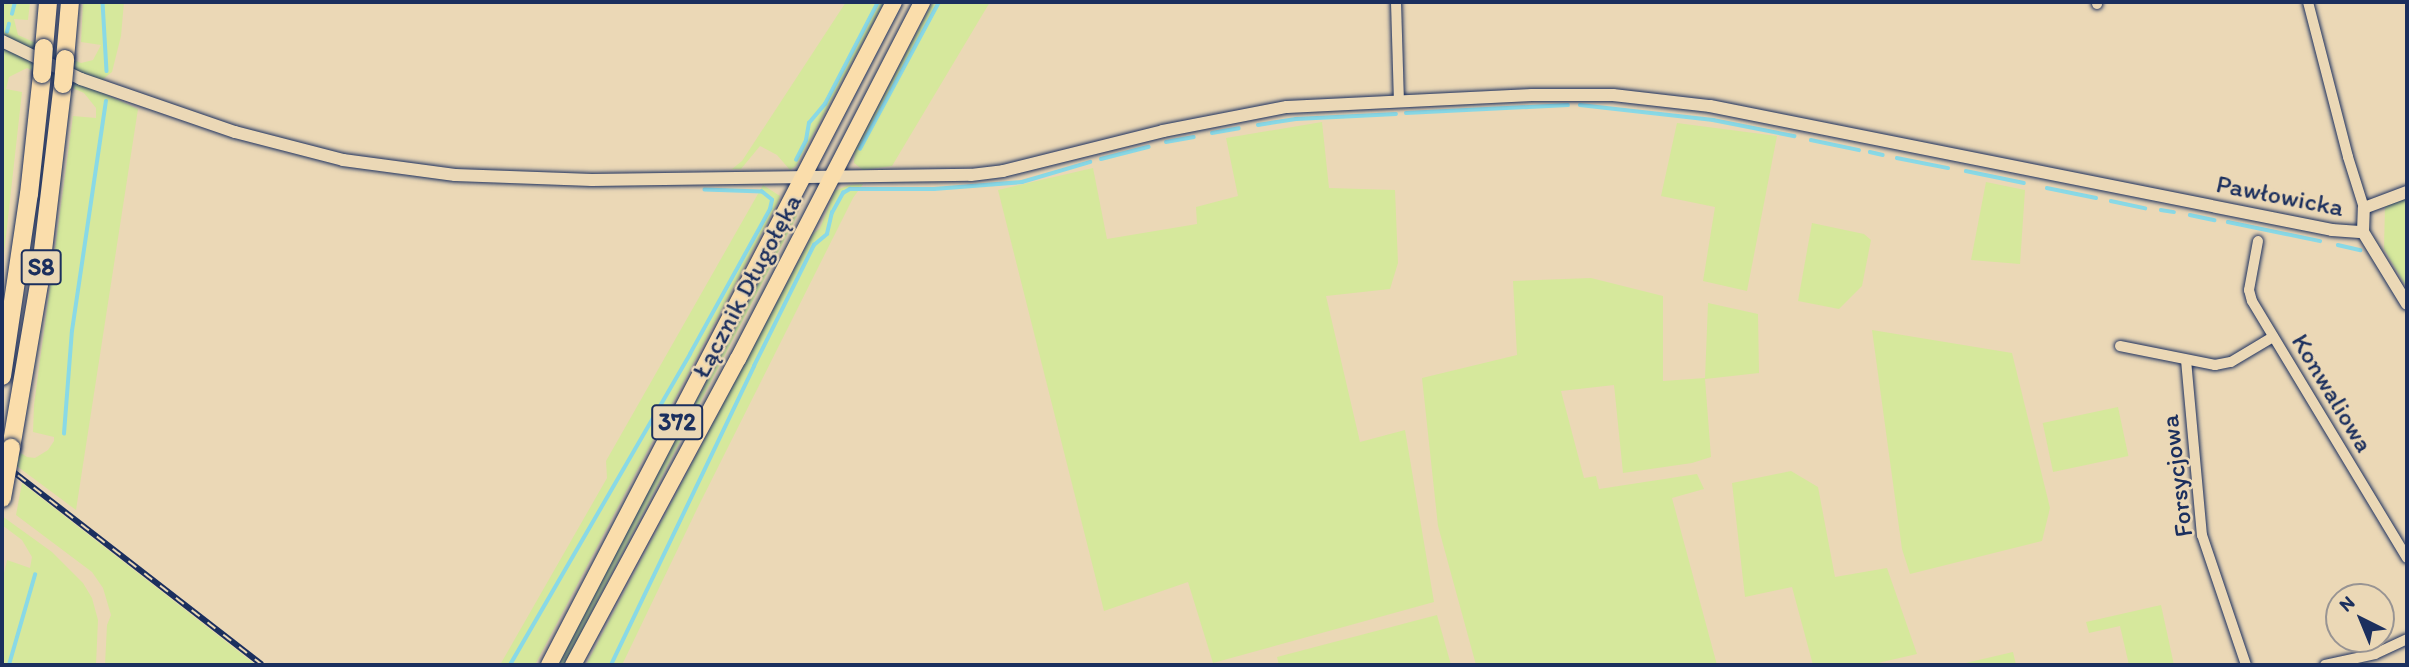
<!DOCTYPE html>
<meta charset="utf-8">
<style>
body{margin:0}
#map{position:relative;width:2409px;height:667px;overflow:hidden;background:#ebd8b6;font-family:Itim,sans-serif}
div>[style]{position:absolute}
[style*='--x']{left:calc(var(--x)*1px);top:calc(var(--y)*1px);width:calc(var(--w)*1px);rotate:calc(var(--a)*1deg)}
.green>*{inset:0;background:#d6e89c;transform-origin:0 0}
.stream>*{height:3.5px;margin:-1.75px;padding:0 1.75px;transform-origin:1.75px;border-radius:1.75px;background:#89d9e6}
.roads{filter:drop-shadow(0 0 2px #1b2f5e) drop-shadow(0 0 2px #1b2f5e)}
.minor>*{height:10px;margin:-5px;padding:0 5px;transform-origin:5px;border-radius:5px;background:#ebd8b6}
.tertiary>*{height:12px;margin:-6px;padding:0 6px;transform-origin:6px;border-radius:6px;background:#ebd8b6}
.primary>*{height:16px;margin:-8px;padding:0 8px;transform-origin:8px;border-radius:8px;background:#faddab}
.motorway>*{height:18px;margin:-9px;padding:0 9px;transform-origin:9px;border-radius:9px;background:#faddab}
.rail>*{height:6px;margin-top:-3px;transform-origin:0;background:repeating-linear-gradient(90deg,#ebd8b6 0 10px,#1b2f5e 0 20px);box-sizing:border-box;border-block:2px solid #1b2f5e}
.bridges{filter:drop-shadow(0 0 2px #1b2f5e) drop-shadow(0 0 2px #1b2f5e)}
.motorway-bridge>*{height:18px;margin:-9px;padding:0 9px;transform-origin:9px;border-radius:9px;background:#faddab}
span{translate:-50% -50%;white-space:nowrap;text-align:center;line-height:1.15;-webkit-text-stroke:5px #ebd8b6;paint-order:stroke}
.shield-label span{padding:2px 5px;background:#ebd8b6;border:2px solid;border-radius:5px;-webkit-text-stroke-width:0}
.shield-label{font-size:24px;color:#1b2f5e;font-weight:700}
.street-label{font-size:26px;color:#1b2f5e}
.frame{position:absolute;inset:0;border:4px solid #1b2f5e;pointer-events:none}
.north{position:absolute;left:2325px;top:583px;width:70px;height:70px;box-sizing:border-box;background:#ebd8b6;border:2px solid #989493;border-radius:50%;rotate:317deg;font-size:19px;font-weight:700;line-height:28px;text-align:center;color:#1b2f5e}
.north::after{content:'';display:block;margin:auto;width:24px;height:32px;background:#1b2f5e;clip-path:polygon(50% 0,100% 100%,50% 72%,0 100%)}
</style>
<div id="map">
<div class="green">
<div style="clip-path:polygon(2px 2px,30px 2px,28px 20px,14px 19px,18px 35px,81px 63px,93px 60px,101px 45px,81px 42px,83px 2px,124px 2px,121px 36px,112px 72px,102px 80px,80px 73px,2px 36px)"></div>
<div style="clip-path:polygon(846px 2px,884px 2px,796px 166px,790px 170px,777px 155px,760px 146px,741px 169px,732px 169px,742px 161px)"></div>
<div style="clip-path:polygon(933px 2px,990px 2px,892px 166px,863px 170px,854px 163px,855px 150px)"></div>
<div style="clip-path:polygon(2px 47px,138px 109px,76px 510px,2px 455px,2px 441px,27px 457px,35px 458px,48px 450px,54px 441px,54px 437px,33px 432px,34px 405px,73px 116px,96px 118px,96px 108px,84px 93px,27px 68px,9px 77px,6px 89px,22px 92px,2px 272px)"></div>
<div style="clip-path:polygon(1322px 122px,1329px 188px,1395px 190px,1398px 263px,1390px 289px,1326px 296px,1360px 442px,1405px 430px,1434px 602px,1213px 663px,1188px 582px,1104px 611px,998px 190px,1093px 168px,1107px 239px,1197px 224px,1196px 207px,1238px 196px,1226px 138px)"></div>
<div style="clip-path:polygon(1677px 123px,1777px 136px,1747px 291px,1703px 281px,1715px 207px,1661px 196px)"></div>
<div style="clip-path:polygon(1986px 182px,2025px 190px,2020px 264px,1971px 260px)"></div>
<div style="clip-path:polygon(863px 184px,853px 198px,697px 509px,622px 665px,586px 665px,813px 234px,820px 228px,835px 191px,849px 185px)"></div>
<div style="clip-path:polygon(763px 185px,780px 196px,777px 204px,535px 665px,500px 665px,607px 478px,606px 461px)"></div>
<div style="clip-path:polygon(2407px 197px,2407px 288px,2384px 249px,2385px 205px)"></div>
<div style="clip-path:polygon(797px 210px,797px 216px,564px 665px,557px 665px)"></div>
<div style="clip-path:polygon(1812px 223px,1864px 234px,1871px 240px,1862px 286px,1839px 309px,1798px 301px)"></div>
<div style="clip-path:polygon(1591px 278px,1663px 296px,1663px 381px,1705px 378px,1708px 303px,1758px 314px,1759px 373px,1705px 379px,1711px 457px,1692px 463px,1623px 473px,1614px 385px,1561px 391px,1584px 478px,1596px 476px,1599px 489px,1697px 474px,1704px 489px,1672px 498px,1717px 665px,1476px 665px,1438px 526px,1422px 378px,1517px 355px,1513px 281px)"></div>
<div style="clip-path:polygon(1872px 330px,2012px 353px,2050px 508px,2042px 541px,1910px 574px,1902px 549px)"></div>
<div style="left:2118px;top:407px;width:50px;height:77px;rotate:78deg"></div>
<div style="clip-path:polygon(1791px 471px,1818px 487px,1835px 577px,1887px 568px,1917px 654px,1869px 665px,1813px 665px,1792px 587px,1745px 597px,1732px 483px)"></div>
<div style="clip-path:polygon(22px 483px,143px 577px,256px 665px,105px 665px,107px 625px,111px 615px,103px 588px,92px 572px,16px 515px)"></div>
<div style="clip-path:polygon(2px 516px,52px 552px,83px 583px,92px 598px,98px 620px,96px 665px,2px 665px,2px 582px,7px 560px,30px 568px,32px 557px,22px 540px,2px 525px)"></div>
<div style="clip-path:polygon(2161px 605px,2174px 665px,2129px 665px,2120px 626px,2089px 633px,2086px 622px)"></div>
<div style="clip-path:polygon(1437px 615px,1451px 665px,1279px 665px,1277px 657px)"></div>
<div style="clip-path:polygon(2013px 652px,2016px 665px,1957px 665px)"></div>
</div>
<div class="stream">
<div style="--x:103;--y:2;--w:69;--a:86.7"></div>
<div style="--x:12;--y:14;--w:12;--a:-76"></div>
<div style="--x:7;--y:32;--w:8;--a:-76"></div>
<div style="--x:1580;--y:105;--w:134;--a:6.4"></div>
<div style="--x:1713;--y:120;--w:83;--a:11.2"></div>
<div style="--x:1406;--y:113;--w:162;--a:-2.8"></div>
<div style="--x:1258;--y:125;--w:38;--a:-9"></div>
<div style="--x:1296;--y:119;--w:100;--a:-2.9"></div>
<div style="--x:1212;--y:133;--w:27;--a:-10"></div>
<div style="--x:1811;--y:140;--w:49;--a:11.8"></div>
<div style="--x:1166;--y:142;--w:28;--a:-10"></div>
<div style="--x:860;--y:149;--w:167;--a:-61.7"></div>
<div style="--x:1870;--y:152;--w:13;--a:13"></div>
<div style="--x:1897;--y:158;--w:52;--a:11.1"></div>
<div style="--x:1101;--y:159;--w:49;--a:-14.3"></div>
<div style="--x:796;--y:160;--w:22;--a:-63"></div>
<div style="--x:806;--y:140;--w:17;--a:-80"></div>
<div style="--x:809;--y:123;--w:25;--a:-50"></div>
<div style="--x:825;--y:104;--w:115;--a:-62.5"></div>
<div style="--x:1966;--y:171;--w:59;--a:11.7"></div>
<div style="--x:2047;--y:188;--w:50;--a:11.5"></div>
<div style="--x:2111;--y:201;--w:35;--a:12"></div>
<div style="--x:2161;--y:210;--w:13;--a:9"></div>
<div style="--x:2190;--y:215;--w:25;--a:12"></div>
<div style="--x:2228;--y:222;--w:94;--a:11.7"></div>
<div style="--x:2338;--y:245;--w:23;--a:13"></div>
<div style="--x:64;--y:434;--w:103;--a:-85.6"></div>
<div style="--x:72;--y:331;--w:232;--a:-81.6"></div>
<div style="--x:9;--y:665;--w:94;--a:-73.9"></div>
<div style="--x:510;--y:665;--w:359;--a:-59.9"></div>
<div style="--x:690;--y:354;--w:166;--a:-61.1"></div>
<div style="--x:770;--y:209;--w:9;--a:-77"></div>
<div style="--x:772;--y:200;--w:13;--a:-141"></div>
<div style="--x:762;--y:192;--w:57;--a:-178"></div>
<div style="--x:611;--y:665;--w:331;--a:-64.4"></div>
<div style="--x:754;--y:366;--w:135;--a:-63.6"></div>
<div style="--x:814;--y:245;--w:17;--a:-40"></div>
<div style="--x:827;--y:234;--w:22;--a:-77"></div>
<div style="--x:832;--y:213;--w:23;--a:-61"></div>
<div style="--x:843;--y:193;--w:8;--a:-30"></div>
<div style="--x:850;--y:189;--w:84;--a:0"></div>
<div style="--x:934;--y:189;--w:88;--a:-4.5"></div>
<div style="--x:1022;--y:182;--w:71;--a:-16.4"></div>
</div>
<div class="roads">
<div class="minor">
<div style="--x:1396;--y:2;--w:100;--a:88.3"></div>
<div style="--x:2097;--y:2;--w:2;--a:90"></div>
<div style="--x:2308;--y:2;--w:160;--a:75.5"></div>
<div style="--x:2348;--y:157;--w:53;--a:72.6"></div>
<div style="--x:2258;--y:241;--w:50;--a:100.4"></div>
<div style="--x:2249;--y:290;--w:11;--a:75"></div>
<div style="--x:2252;--y:301;--w:300;--a:58.9"></div>
<div style="--x:2120;--y:346;--w:97;--a:11.3"></div>
<div style="--x:2215;--y:365;--w:16;--a:-11"></div>
<div style="--x:2231;--y:362;--w:49;--a:-30.8"></div>
<div style="--x:2186;--y:360;--w:176;--a:84.8"></div>
<div style="--x:2202;--y:535;--w:137;--a:71.3"></div>
<div style="--x:2325;--y:665;--w:51;--a:-12.4"></div>
<div style="--x:2375;--y:654;--w:35;--a:-25"></div>
</div>
<div class="tertiary">
<div style="--x:2;--y:41;--w:88;--a:25.7"></div>
<div style="--x:81;--y:79;--w:163;--a:19"></div>
<div style="--x:235;--y:132;--w:112;--a:14.5"></div>
<div style="--x:343;--y:160;--w:113;--a:7.6"></div>
<div style="--x:455;--y:175;--w:137;--a:2.1"></div>
<div style="--x:592;--y:180;--w:379;--a:-0.8"></div>
<div style="--x:971;--y:175;--w:32;--a:-7"></div>
<div style="--x:1003;--y:171;--w:165;--a:-14"></div>
<div style="--x:1163;--y:131;--w:126;--a:-11"></div>
<div style="--x:1287;--y:107;--w:245;--a:-2.8"></div>
<div style="--x:1532;--y:95;--w:81;--a:0"></div>
<div style="--x:1613;--y:95;--w:98;--a:6.5"></div>
<div style="--x:1710;--y:106;--w:634;--a:11.27"></div>
<div style="--x:2332;--y:230;--w:31;--a:4"></div>
<div style="--x:2363;--y:232;--w:84;--a:58.6"></div>
<div style="--x:2363;--y:232;--w:24;--a:-88"></div>
<div style="--x:2364;--y:208;--w:46;--a:-20.4"></div>
</div>
<div class="primary">
<div style="--x:549;--y:665;--w:747;--a:-62.51"></div>
<div style="--x:573;--y:665;--w:348;--a:-61.7"></div>
<div style="--x:738;--y:359;--w:402;--a:-62.7"></div>
</div>
<div class="motorway">
<div style="--x:44;--y:48;--w:46;--a:-85"></div>
<div style="--x:65;--y:59;--w:57;--a:-85"></div>
<div style="--x:2;--y:376;--w:184;--a:-81.6"></div>
<div style="--x:29;--y:194;--w:121;--a:-83.8"></div>
<div style="--x:11;--y:448;--w:166;--a:-80.3"></div>
<div style="--x:39;--y:284;--w:201;--a:-83.2"></div>
</div>
</div>
<div class="rail">
<div style="--x:2;--y:463;--w:329;--a:37.8"></div>
</div>
<div class="bridges">
<div class="motorway-bridge">
<div style="--x:42;--y:74;--w:26;--a:-86"></div>
<div style="--x:63;--y:84;--w:25;--a:-85"></div>
<div style="--x:2;--y:498;--w:51;--a:-79.8"></div>
</div>
</div>
<div class="shield-label">
<span style="left:41px;top:267px">S8</span>
<span style="left:677px;top:422px">372</span>
</div>
<div class="street-label">
<span style="left:2280px;top:196px;rotate:11deg">Pawłowicka</span>
<span style="left:747px;top:286px;rotate:-62deg">Łącznik Długołęka</span>
<span style="left:2332px;top:393px;rotate:59deg">Konwaliowa</span>
<span style="left:2177px;top:476px;rotate:-97deg">Forsycjowa</span>
</div>
<div class="frame"></div>
<div class="north">N</div>
</div>
